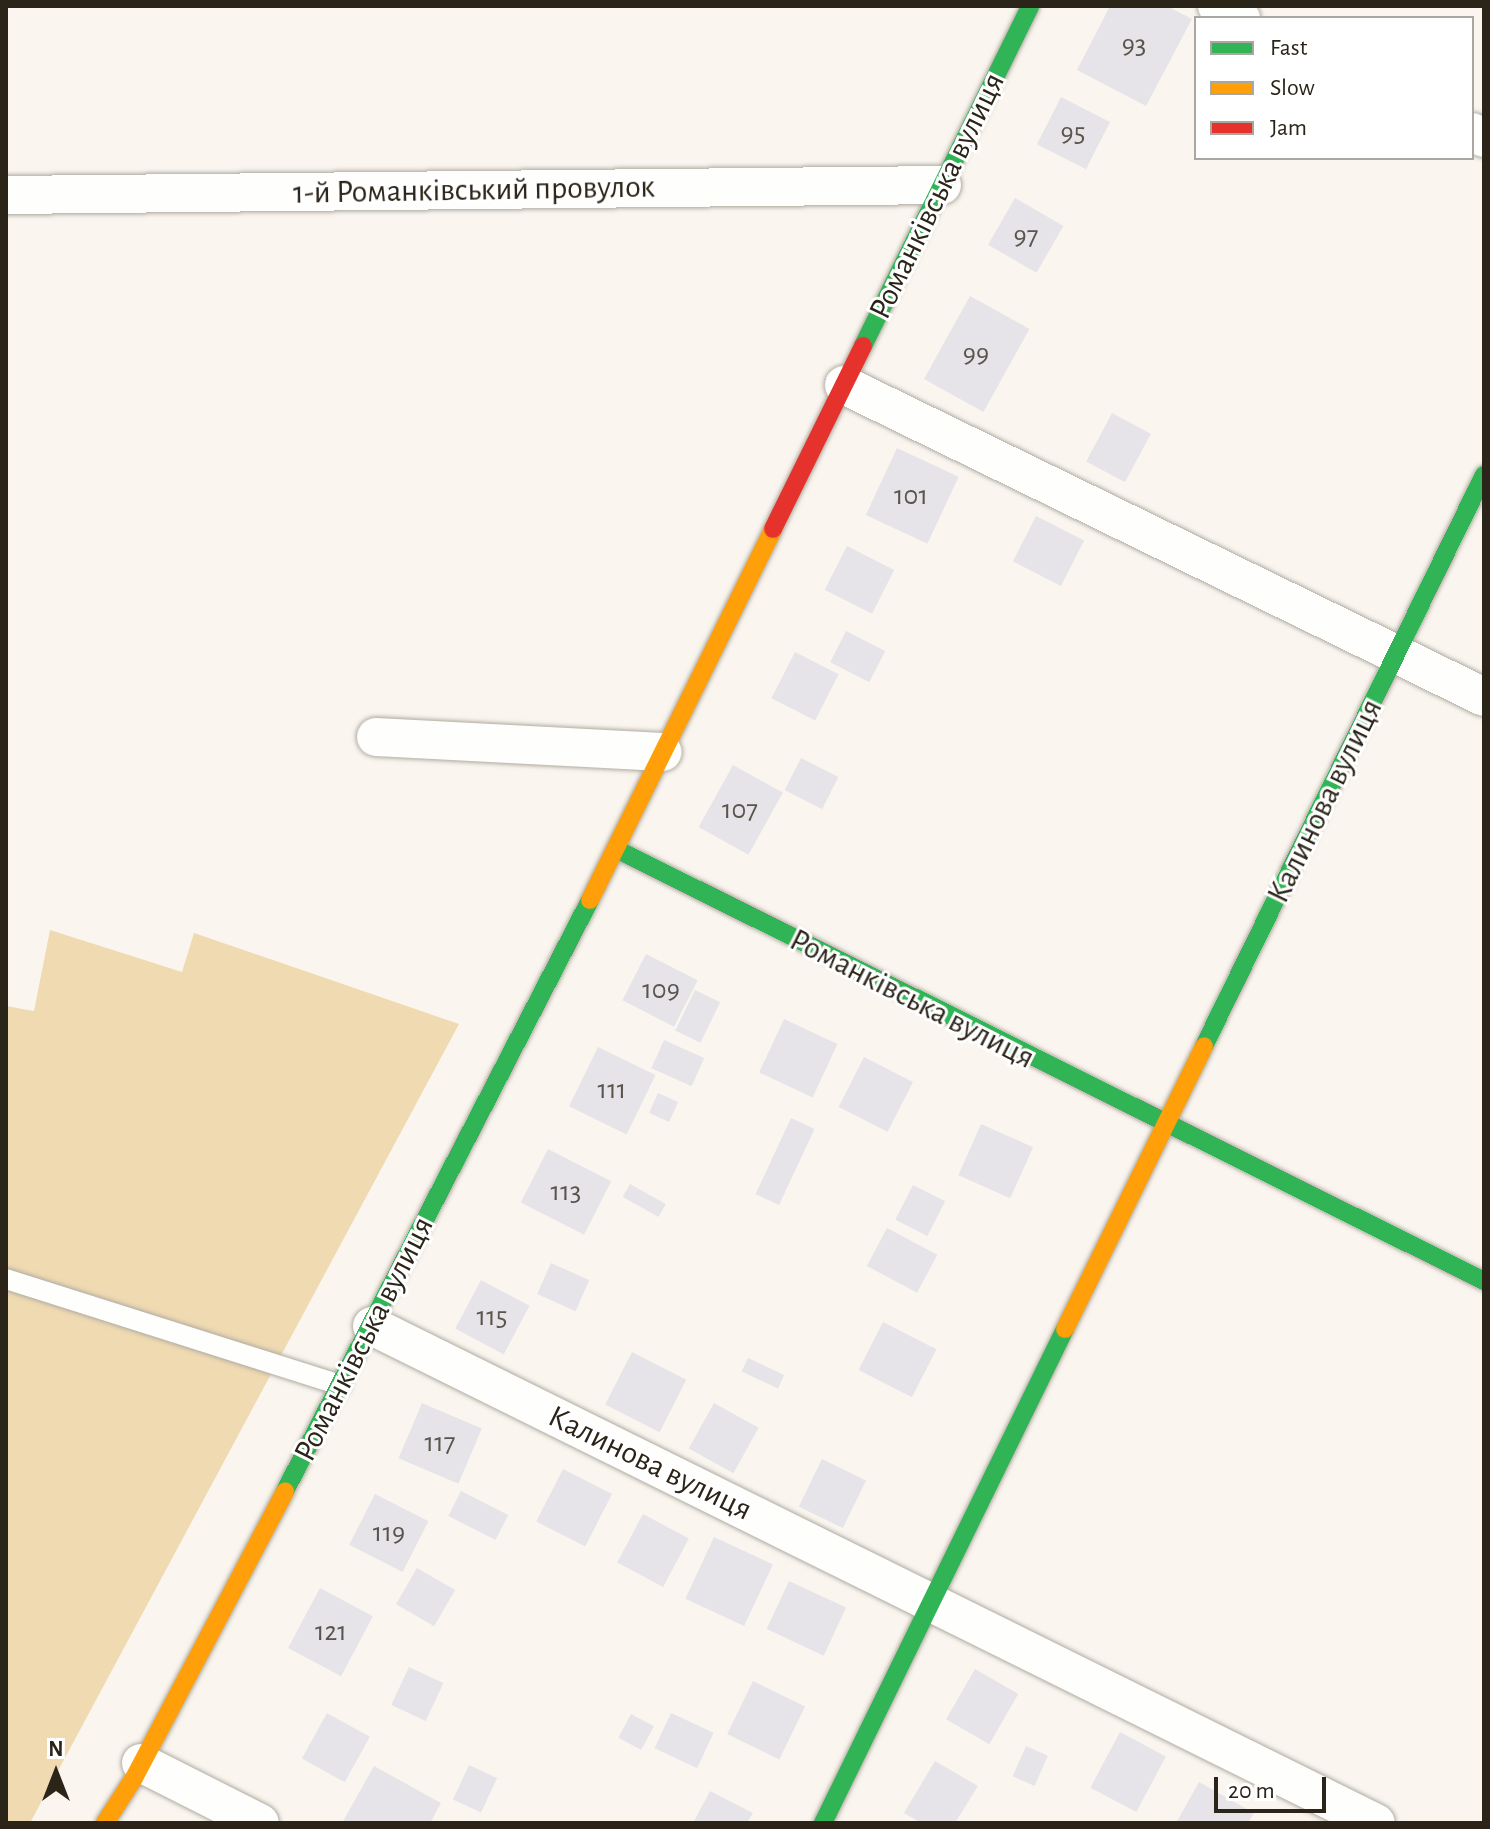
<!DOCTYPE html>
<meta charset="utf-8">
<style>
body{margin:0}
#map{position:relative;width:1490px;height:1829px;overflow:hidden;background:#faf6ef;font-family:"Alegreya Sans",sans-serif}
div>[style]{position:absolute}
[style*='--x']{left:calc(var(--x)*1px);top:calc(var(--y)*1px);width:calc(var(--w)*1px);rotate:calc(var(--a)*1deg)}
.green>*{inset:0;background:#efdab2}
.building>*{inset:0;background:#e6e4e8;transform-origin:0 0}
.roads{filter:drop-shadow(0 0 2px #b0aba2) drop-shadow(0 0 2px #b0aba2)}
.lane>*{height:20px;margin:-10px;padding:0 10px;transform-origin:10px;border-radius:10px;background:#fefefd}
.street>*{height:38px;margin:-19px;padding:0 19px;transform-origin:19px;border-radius:19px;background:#fefefd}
.fast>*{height:18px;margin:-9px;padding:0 9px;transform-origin:9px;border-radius:9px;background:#30b455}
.slow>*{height:18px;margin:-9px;padding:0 9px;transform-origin:9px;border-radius:9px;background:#ff9f0a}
.jam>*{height:18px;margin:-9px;padding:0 9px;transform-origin:9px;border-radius:9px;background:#e5322d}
span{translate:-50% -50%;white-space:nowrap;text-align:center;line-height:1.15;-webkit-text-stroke:6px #fff;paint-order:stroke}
.number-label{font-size:28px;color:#5a544c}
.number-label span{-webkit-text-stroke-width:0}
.street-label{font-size:32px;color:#2b2418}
.frame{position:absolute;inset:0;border:8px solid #2b2418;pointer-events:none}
.legend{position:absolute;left:1194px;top:16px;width:280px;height:144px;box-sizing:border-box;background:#fff;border:2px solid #aaa7a3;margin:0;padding:10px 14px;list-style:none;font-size:24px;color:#2b2418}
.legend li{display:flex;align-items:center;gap:16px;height:40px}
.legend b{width:40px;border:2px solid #aaa7a3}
.north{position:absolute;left:16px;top:1733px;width:80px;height:80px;-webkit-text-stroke:6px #fff;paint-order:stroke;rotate:0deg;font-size:22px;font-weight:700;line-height:32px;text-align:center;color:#2b2418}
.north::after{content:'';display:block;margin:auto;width:28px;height:36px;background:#2b2418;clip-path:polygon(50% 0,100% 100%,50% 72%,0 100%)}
.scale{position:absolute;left:1214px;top:1777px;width:112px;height:36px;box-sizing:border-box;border:4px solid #2b2418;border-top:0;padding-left:10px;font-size:24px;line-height:28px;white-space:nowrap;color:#2b2418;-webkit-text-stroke:6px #fff;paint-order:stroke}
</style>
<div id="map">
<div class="green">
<div style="clip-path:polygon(50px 930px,182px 972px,194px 933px,459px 1024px,30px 1823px,6px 1823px,6px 1006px,34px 1011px)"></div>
</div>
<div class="building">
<div style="clip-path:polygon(1110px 6px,1167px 6px,1192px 19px,1146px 106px,1077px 70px)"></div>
<div style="left:1061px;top:97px;width:55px;height:53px;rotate:27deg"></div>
<div style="left:1015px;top:198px;width:56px;height:54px;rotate:30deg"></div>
<div style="left:970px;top:296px;width:68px;height:95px;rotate:29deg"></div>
<div style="left:1112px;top:413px;width:44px;height:55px;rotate:28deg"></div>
<div style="left:897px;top:448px;width:68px;height:74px;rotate:25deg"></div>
<div style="left:1036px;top:516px;width:54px;height:51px;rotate:27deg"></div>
<div style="left:847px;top:546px;width:53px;height:49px;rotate:27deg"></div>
<div style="left:846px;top:631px;width:44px;height:35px;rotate:27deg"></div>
<div style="left:795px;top:652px;width:49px;height:52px;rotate:27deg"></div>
<div style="left:801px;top:758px;width:42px;height:36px;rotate:27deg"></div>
<div style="left:733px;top:765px;width:57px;height:71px;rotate:29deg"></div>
<div style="left:646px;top:954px;width:58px;height:52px;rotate:27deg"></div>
<div style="left:695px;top:990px;width:28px;height:45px;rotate:26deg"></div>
<div style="left:784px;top:1019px;width:59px;height:59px;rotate:25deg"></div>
<div style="left:664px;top:1040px;width:44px;height:31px;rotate:24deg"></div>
<div style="left:598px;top:1047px;width:64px;height:66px;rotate:26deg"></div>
<div style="left:864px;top:1057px;width:55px;height:56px;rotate:27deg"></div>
<div style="left:658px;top:1093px;width:22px;height:22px;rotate:24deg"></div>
<div style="left:791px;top:1118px;width:26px;height:84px;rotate:25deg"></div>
<div style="left:981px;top:1124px;width:57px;height:56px;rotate:24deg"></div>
<div style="left:548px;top:1149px;width:71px;height:60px;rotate:27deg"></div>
<div style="left:630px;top:1184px;width:41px;height:15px;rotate:29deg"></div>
<div style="left:913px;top:1185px;width:36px;height:39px;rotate:27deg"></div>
<div style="left:887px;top:1228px;width:57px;height:43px;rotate:28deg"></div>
<div style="left:551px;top:1263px;width:42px;height:34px;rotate:24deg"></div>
<div style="left:481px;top:1280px;width:55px;height:55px;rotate:28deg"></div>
<div style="left:883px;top:1322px;width:60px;height:54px;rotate:27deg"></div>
<div style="left:632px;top:1352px;width:61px;height:59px;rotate:27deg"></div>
<div style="left:748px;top:1358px;width:40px;height:15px;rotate:25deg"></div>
<div style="left:422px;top:1403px;width:65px;height:60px;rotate:23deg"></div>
<div style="left:714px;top:1403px;width:51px;height:52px;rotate:29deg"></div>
<div style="left:822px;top:1459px;width:49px;height:53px;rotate:26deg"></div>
<div style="left:563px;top:1469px;width:55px;height:59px;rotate:27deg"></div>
<div style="left:461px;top:1491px;width:53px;height:28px;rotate:27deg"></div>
<div style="left:375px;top:1494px;width:60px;height:57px;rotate:27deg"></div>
<div style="left:643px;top:1514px;width:52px;height:55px;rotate:28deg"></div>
<div style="left:714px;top:1537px;width:65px;height:68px;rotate:25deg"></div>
<div style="left:417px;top:1568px;width:44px;height:42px;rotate:30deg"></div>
<div style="left:789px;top:1581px;width:63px;height:53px;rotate:25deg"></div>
<div style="left:320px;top:1588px;width:60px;height:68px;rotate:28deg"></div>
<div style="left:409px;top:1667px;width:38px;height:42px;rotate:25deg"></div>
<div style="left:975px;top:1669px;width:50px;height:58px;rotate:30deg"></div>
<div style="left:753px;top:1681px;width:58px;height:59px;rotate:26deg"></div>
<div style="left:327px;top:1713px;width:49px;height:52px;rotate:29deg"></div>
<div style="left:671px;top:1713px;width:47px;height:39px;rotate:25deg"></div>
<div style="left:631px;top:1714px;width:26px;height:27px;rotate:28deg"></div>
<div style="left:1120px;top:1732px;width:52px;height:63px;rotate:28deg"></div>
<div style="left:1026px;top:1746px;width:24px;height:33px;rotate:24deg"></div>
<div style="clip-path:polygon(935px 1761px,978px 1786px,955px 1823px,921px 1823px,904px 1813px)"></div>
<div style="left:469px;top:1765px;width:31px;height:38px;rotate:25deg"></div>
<div style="clip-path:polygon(374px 1766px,441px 1803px,430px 1823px,342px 1823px)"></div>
<div style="clip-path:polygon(1199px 1782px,1254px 1813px,1248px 1823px,1176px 1823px)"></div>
<div style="clip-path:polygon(710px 1791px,753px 1813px,747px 1823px,693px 1823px)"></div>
</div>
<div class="roads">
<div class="lane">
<div style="--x:6;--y:1279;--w:351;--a:17.6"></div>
</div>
<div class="street">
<div style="--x:1217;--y:6;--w:27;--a:27"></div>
<div style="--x:1472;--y:132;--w:13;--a:27"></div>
<div style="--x:6;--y:195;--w:936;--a:-0.61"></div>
<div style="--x:844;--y:385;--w:712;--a:25.99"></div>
<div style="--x:376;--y:737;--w:287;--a:3"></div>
<div style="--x:372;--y:1326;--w:1120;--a:26.34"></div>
<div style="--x:141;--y:1763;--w:133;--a:26.8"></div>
</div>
<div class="fast">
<div style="--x:863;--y:346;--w:379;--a:-63.8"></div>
<div style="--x:616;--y:849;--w:970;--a:26.46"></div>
<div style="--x:1204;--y:1046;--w:636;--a:-63.88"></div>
<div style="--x:285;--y:1491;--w:665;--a:-62.7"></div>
<div style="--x:823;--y:1823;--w:550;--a:-63.9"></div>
</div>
<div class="slow">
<div style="--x:590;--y:900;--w:414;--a:-63.7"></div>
<div style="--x:1065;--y:1329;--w:315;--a:-63.8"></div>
<div style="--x:105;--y:1823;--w:54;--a:-57.2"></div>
<div style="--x:134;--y:1778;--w:324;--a:-62.2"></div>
</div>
<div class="jam">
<div style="--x:773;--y:529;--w:204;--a:-63.8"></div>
</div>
</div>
<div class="number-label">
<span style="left:1134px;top:45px">93</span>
<span style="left:1073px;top:133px">95</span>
<span style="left:1026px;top:236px">97</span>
<span style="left:976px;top:354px">99</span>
<span style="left:911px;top:496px">101</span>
<span style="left:740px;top:810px">107</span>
<span style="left:661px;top:990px">109</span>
<span style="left:612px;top:1090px">111</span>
<span style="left:566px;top:1192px">113</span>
<span style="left:492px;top:1317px">115</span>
<span style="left:440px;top:1443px">117</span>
<span style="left:389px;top:1533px">119</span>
<span style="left:331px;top:1632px">121</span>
</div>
<div class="street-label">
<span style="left:474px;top:190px;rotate:-1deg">1-й Романківський провулок</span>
<span style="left:937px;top:196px;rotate:-64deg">Романківська вулиця</span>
<span style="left:1325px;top:801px;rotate:-64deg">Калинова вулиця</span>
<span style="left:912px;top:999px;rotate:27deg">Романківська вулиця</span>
<span style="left:364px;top:1339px;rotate:-63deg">Романківська вулиця</span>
<span style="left:650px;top:1463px;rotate:26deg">Калинова вулиця</span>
</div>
<div class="frame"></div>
<ul class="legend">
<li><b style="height:10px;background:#30b455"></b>Fast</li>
<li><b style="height:10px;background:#ff9f0a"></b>Slow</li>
<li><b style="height:10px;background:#e5322d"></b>Jam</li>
</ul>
<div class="north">N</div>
<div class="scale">20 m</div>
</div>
